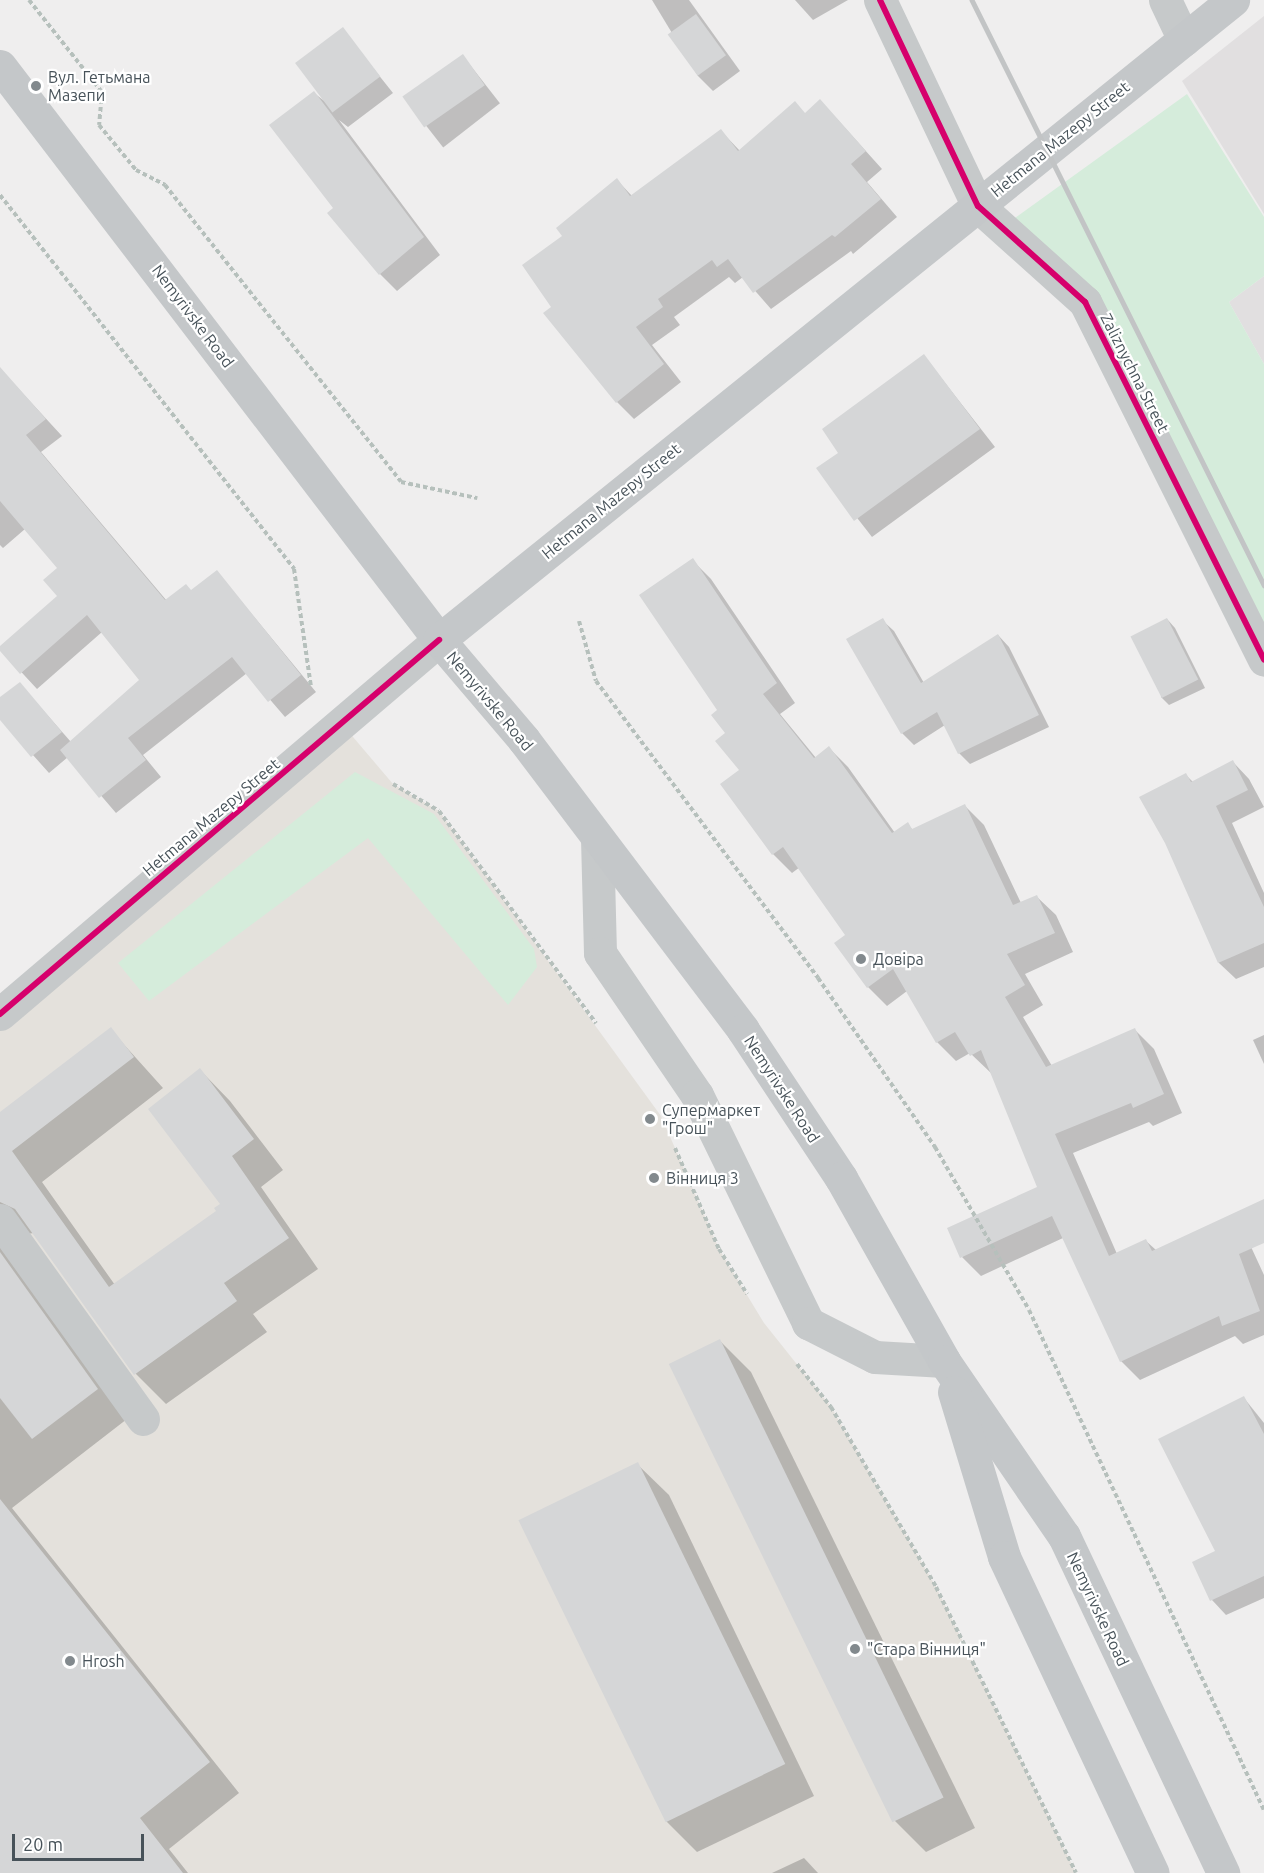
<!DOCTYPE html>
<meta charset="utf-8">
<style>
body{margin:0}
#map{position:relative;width:1264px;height:1873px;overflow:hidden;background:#efeeee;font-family:Ubuntu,sans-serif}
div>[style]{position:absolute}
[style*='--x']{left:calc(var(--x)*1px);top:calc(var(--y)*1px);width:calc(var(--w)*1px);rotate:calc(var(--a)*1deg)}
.commercial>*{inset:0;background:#e4e1dc}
.education>*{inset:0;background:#e1dfe0}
.green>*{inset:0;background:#d5ecdb}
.shadow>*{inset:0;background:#0003;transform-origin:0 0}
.building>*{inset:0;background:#d5d6d7;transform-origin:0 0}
.path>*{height:4px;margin-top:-2px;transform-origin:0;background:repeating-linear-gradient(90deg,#b6c0bc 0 4.5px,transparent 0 7.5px)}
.minor>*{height:33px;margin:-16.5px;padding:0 16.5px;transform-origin:16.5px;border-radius:16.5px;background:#c6c9ca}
.major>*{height:33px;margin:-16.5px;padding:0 16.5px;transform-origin:16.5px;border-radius:16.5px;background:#c4c7c9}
.rail>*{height:4.5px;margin:-2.25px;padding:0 2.25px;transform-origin:2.25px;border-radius:2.25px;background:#c2c4c5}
.cycleway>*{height:6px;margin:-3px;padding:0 3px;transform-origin:3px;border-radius:3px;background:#d6006c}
.dots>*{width:16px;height:16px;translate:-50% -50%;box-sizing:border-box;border:3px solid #fff;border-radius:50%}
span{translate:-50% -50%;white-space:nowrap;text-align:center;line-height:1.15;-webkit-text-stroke:4.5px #fff;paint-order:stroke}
.poi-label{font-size:16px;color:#475259}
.left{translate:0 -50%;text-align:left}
.street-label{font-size:16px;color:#475259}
.scale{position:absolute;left:12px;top:1834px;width:132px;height:27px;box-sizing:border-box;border:3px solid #475259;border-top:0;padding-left:8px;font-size:18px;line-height:21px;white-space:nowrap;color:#475259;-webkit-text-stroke:4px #fff;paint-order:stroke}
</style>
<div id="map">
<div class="commercial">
<div style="clip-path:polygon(342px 724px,393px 784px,439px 811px,661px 1116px,719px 1249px,764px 1323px,831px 1407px,936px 1587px,1076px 1873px,0 1873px,0 1014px)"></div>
</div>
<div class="education">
<div style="clip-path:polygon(1264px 16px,1264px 214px,1182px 81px)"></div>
<div style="clip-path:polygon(1264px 276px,1264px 364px,1229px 302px)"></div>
</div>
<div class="green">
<div style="clip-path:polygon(1187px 94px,1264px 217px,1264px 276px,1229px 302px,1264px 364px,1264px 660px,1085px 302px,1001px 228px)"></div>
<div style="clip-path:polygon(355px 772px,434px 814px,534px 949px,537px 967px,508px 1005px,368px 838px,149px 1001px,118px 963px)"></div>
</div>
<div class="shadow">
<div style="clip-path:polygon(652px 0,689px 0,740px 71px,713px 91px,698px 76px)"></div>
<div style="clip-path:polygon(795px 0,848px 0,813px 20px)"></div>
<div style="clip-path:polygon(342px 29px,393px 93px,348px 127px,339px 120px,440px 255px,397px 291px,380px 274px,335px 208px,314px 93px,327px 103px)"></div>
<div style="left:463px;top:56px;width:60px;height:72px;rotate:52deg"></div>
<div style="clip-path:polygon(805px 114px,837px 119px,882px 169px,867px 182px,897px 217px,853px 254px,851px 251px,771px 309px,743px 277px,735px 283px,729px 277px,674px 317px,680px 325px,652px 345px,681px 382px,634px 419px,617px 402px,553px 307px,564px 236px,617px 180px,632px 196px,721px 131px,740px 151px)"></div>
<div style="clip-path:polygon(924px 356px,995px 447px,872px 537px,819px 469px,840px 453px)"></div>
<div style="clip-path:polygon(15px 385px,62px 436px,41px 452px,167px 601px,192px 592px,217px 572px,316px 692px,285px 717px,247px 673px,143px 755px,161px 777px,116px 813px,68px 757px,49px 773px,0 718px,0 699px,20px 684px,71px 742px,141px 680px,102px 632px,37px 689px,0 649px,59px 596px,59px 569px,25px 529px,3px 548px,0 545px,0 397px)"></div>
<div style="clip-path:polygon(692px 560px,711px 579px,795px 703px,780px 714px,816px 758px,829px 748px,848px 767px,895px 833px,907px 824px,913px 830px,965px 806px,984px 825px,1021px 903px,1037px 897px,1056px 915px,1073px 952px,1025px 974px,1043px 1005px,1023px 1017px,1052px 1066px,1135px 1030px,1154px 1049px,1182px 1113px,1153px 1126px,1149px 1122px,1073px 1153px,1117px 1254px,1146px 1241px,1156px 1250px,1246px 1236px,1264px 1275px,1264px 1335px,1243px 1344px,1235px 1336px,1140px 1380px,1121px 1361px,1063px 1238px,981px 1276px,962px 1257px,1039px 1187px,992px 1074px,970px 1053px,956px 1061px,937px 1042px,907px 991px,887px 1006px,868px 987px,836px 944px,847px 936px,800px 867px,792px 873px,773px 854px,719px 710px)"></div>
<div style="clip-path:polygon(1167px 619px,1175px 628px,1205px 688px,1169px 705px,1161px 697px)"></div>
<div style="clip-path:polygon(882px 620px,894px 631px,924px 683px,998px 635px,1009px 647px,1049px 727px,970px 764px,959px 753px,945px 725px,914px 745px,902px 733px,849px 640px)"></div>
<div style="clip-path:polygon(1233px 762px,1249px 779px,1264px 807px,1232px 823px,1264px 893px,1264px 967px,1236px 979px,1219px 963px,1186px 775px,1193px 782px)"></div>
<div style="clip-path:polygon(110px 1029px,163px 1088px,42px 1182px,115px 1285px,218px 1212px,222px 1205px,200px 1070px,230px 1101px,283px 1170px,261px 1187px,318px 1269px,253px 1314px,267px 1332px,166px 1404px,136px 1374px,34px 1233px,19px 1235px,127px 1419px,12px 1508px,239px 1793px,169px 1849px,188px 1873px,0 1873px,0 1118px)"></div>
<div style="clip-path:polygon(1264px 1035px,1264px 1064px,1253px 1040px)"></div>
<div style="clip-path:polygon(720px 1341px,751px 1372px,975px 1828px,926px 1852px,895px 1821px,671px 1365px)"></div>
<div style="clip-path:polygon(1244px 1398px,1264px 1423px,1264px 1598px,1226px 1615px,1212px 1600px)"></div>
<div style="clip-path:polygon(637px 1464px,669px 1495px,814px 1796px,697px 1852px,666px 1821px,520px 1521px)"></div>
<div style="clip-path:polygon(804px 1858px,818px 1873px,772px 1873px)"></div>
</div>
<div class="building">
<div style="left:696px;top:14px;width:51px;height:35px;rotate:54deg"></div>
<div style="left:343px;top:27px;width:62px;height:60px;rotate:53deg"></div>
<div style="left:463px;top:54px;width:38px;height:74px;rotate:55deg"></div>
<div style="clip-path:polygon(314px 91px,424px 237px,379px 275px,327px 213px,333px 208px,269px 125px)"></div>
<div style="clip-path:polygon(820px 99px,866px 151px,851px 164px,881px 199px,835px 237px,832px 235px,753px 293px,728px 259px,717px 267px,712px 260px,658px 299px,663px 307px,636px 327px,664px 364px,616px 403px,543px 313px,551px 307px,522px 265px,562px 236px,556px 228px,617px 178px,630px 196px,721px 129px,738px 151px,795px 101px,805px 113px)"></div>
<div style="clip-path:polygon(924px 354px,980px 429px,854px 521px,816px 468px,838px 453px,822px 429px)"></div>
<div style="clip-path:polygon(0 367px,46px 419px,26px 435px,165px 600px,186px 584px,191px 590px,217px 570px,301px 675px,268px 702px,232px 657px,128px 738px,146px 760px,99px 798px,60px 750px,139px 680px,87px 615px,20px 674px,0 651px,0 646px,57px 596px,43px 580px,57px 568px,0 501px)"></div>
<div style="clip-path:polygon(693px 558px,777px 683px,763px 694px,814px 758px,829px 746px,892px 833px,908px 822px,912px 829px,965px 804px,1013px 905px,1037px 895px,1055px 933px,1007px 954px,1025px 985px,1005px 997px,1046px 1067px,1135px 1028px,1164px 1094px,1133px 1108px,1131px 1103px,1055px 1134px,1109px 1256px,1146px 1239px,1152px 1251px,1264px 1199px,1264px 1243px,1239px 1254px,1260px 1311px,1222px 1326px,1219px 1316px,1120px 1362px,1052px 1216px,960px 1258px,947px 1228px,1037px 1187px,981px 1050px,970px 1056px,955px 1032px,936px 1043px,893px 969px,867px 988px,834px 943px,845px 935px,783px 847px,772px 855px,720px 784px,739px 770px,715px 741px,725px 733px,711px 715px,717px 710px,639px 595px)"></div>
<div style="clip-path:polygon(883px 618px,921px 683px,998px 634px,1039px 715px,958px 754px,937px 712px,901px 734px,846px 639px)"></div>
<div style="left:1167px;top:618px;width:69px;height:41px;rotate:63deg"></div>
<div style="clip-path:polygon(20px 682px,62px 732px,31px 757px,0 720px,0 697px)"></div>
<div style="clip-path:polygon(1233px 760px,1248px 790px,1216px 806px,1264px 907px,1264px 943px,1218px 963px,1165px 843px,1139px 797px,1186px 773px,1191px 782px)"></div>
<div style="clip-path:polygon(111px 1027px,134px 1057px,12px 1151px,109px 1287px,216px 1211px,214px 1208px,220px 1204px,148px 1109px,200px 1068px,254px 1139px,232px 1156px,289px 1238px,224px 1283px,237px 1301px,134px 1375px,15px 1209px,0 1202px,0 1112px)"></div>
<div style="clip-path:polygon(0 1252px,98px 1389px,32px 1439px,0 1398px)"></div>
<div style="left:720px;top:1339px;width:510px;height:57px;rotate:64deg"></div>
<div style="clip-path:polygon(1244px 1396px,1264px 1434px,1264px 1576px,1210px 1601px,1192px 1562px,1215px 1551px,1158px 1439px)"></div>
<div style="left:638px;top:1462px;width:336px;height:133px;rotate:64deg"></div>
<div style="clip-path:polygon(0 1499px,210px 1762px,140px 1818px,183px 1873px,0 1873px)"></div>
</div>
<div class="path">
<div style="--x:29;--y:0;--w:117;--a:51.6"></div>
<div style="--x:102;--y:92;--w:33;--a:95"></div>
<div style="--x:99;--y:125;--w:58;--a:50.6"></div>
<div style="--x:136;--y:170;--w:33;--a:27"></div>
<div style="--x:165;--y:185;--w:379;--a:51.5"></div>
<div style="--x:401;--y:482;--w:78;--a:11.9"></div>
<div style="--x:0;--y:195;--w:476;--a:51.8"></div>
<div style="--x:294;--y:569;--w:119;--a:81.8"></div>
<div style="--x:579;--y:621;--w:62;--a:74.2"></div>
<div style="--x:596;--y:681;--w:371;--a:53.2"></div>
<div style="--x:818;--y:978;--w:206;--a:55.3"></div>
<div style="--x:935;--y:1147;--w:188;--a:60"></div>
<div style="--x:1029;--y:1310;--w:552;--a:64.83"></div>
<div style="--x:393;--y:784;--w:53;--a:30.4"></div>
<div style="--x:439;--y:811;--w:264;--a:53.5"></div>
<div style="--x:675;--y:1148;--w:110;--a:66.5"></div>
<div style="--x:719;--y:1249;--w:53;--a:58.1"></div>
<div style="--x:797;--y:1364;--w:55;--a:51.7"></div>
<div style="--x:831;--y:1407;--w:208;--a:59.7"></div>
<div style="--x:936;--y:1587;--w:318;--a:63.9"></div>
</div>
<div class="minor">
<div style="--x:880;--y:0;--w:228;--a:64.6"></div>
<div style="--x:978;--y:206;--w:144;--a:41.9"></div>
<div style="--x:1085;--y:302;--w:400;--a:63.4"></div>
<div style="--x:1165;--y:0;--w:44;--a:64.6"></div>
<div style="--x:597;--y:838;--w:115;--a:88.5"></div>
<div style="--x:600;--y:953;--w:172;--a:55.7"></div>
<div style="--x:697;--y:1095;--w:254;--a:64"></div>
<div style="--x:808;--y:1323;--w:75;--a:26.9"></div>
<div style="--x:875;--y:1357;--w:69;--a:3.3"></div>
<div style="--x:0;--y:1014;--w:577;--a:-40.43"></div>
<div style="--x:0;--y:1220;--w:245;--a:54.3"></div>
</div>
<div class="major">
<div style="--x:0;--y:66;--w:723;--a:52.59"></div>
<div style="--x:439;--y:640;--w:131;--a:49.6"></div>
<div style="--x:524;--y:740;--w:363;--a:52.9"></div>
<div style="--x:743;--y:1030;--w:178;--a:56.5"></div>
<div style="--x:841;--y:1178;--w:210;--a:60.6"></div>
<div style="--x:944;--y:1361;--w:212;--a:55.6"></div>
<div style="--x:1064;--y:1536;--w:373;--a:64.7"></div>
<div style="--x:439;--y:640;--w:1020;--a:-38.87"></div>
<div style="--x:954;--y:1392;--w:172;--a:73.1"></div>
<div style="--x:1004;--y:1557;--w:349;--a:64.8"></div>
</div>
<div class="rail">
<div style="--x:972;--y:0;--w:654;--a:63.47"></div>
</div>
<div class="cycleway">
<div style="--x:880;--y:0;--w:228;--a:64.6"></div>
<div style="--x:978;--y:206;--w:144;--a:41.9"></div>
<div style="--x:1085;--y:302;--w:400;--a:63.4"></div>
<div style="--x:0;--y:1014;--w:577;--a:-40.43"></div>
</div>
<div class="dots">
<div style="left:36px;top:86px;background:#82898d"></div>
<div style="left:861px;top:959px;background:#82898d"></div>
<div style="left:650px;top:1119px;background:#82898d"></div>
<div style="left:654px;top:1178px;background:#82898d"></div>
<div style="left:855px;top:1649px;background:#82898d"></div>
<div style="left:70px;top:1661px;background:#82898d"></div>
</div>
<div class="poi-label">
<span class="left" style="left:48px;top:86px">Вул. Гетьмана<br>Мазепи</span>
<span class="left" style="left:873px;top:959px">Довіра</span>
<span class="left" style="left:662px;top:1119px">Супермаркет<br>"Грош"</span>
<span class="left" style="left:666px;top:1178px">Вінниця 3</span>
<span class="left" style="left:867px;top:1649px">"Стара Вінниця"</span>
<span class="left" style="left:82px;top:1661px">Hrosh</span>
</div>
<div class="street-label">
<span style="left:1060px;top:139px;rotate:-39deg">Hetmana Mazepy Street</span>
<span style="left:193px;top:316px;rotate:53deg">Nemyrivske Road</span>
<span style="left:1135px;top:373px;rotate:63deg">Zaliznychna Street</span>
<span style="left:611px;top:501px;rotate:-39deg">Hetmana Mazepy Street</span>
<span style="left:490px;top:701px;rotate:50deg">Nemyrivske Road</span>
<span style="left:211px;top:817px;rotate:-40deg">Hetmana Mazepy Street</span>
<span style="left:782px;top:1089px;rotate:57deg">Nemyrivske Road</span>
<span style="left:1098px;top:1609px;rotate:65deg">Nemyrivske Road</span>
</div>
<div class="scale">20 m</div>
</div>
